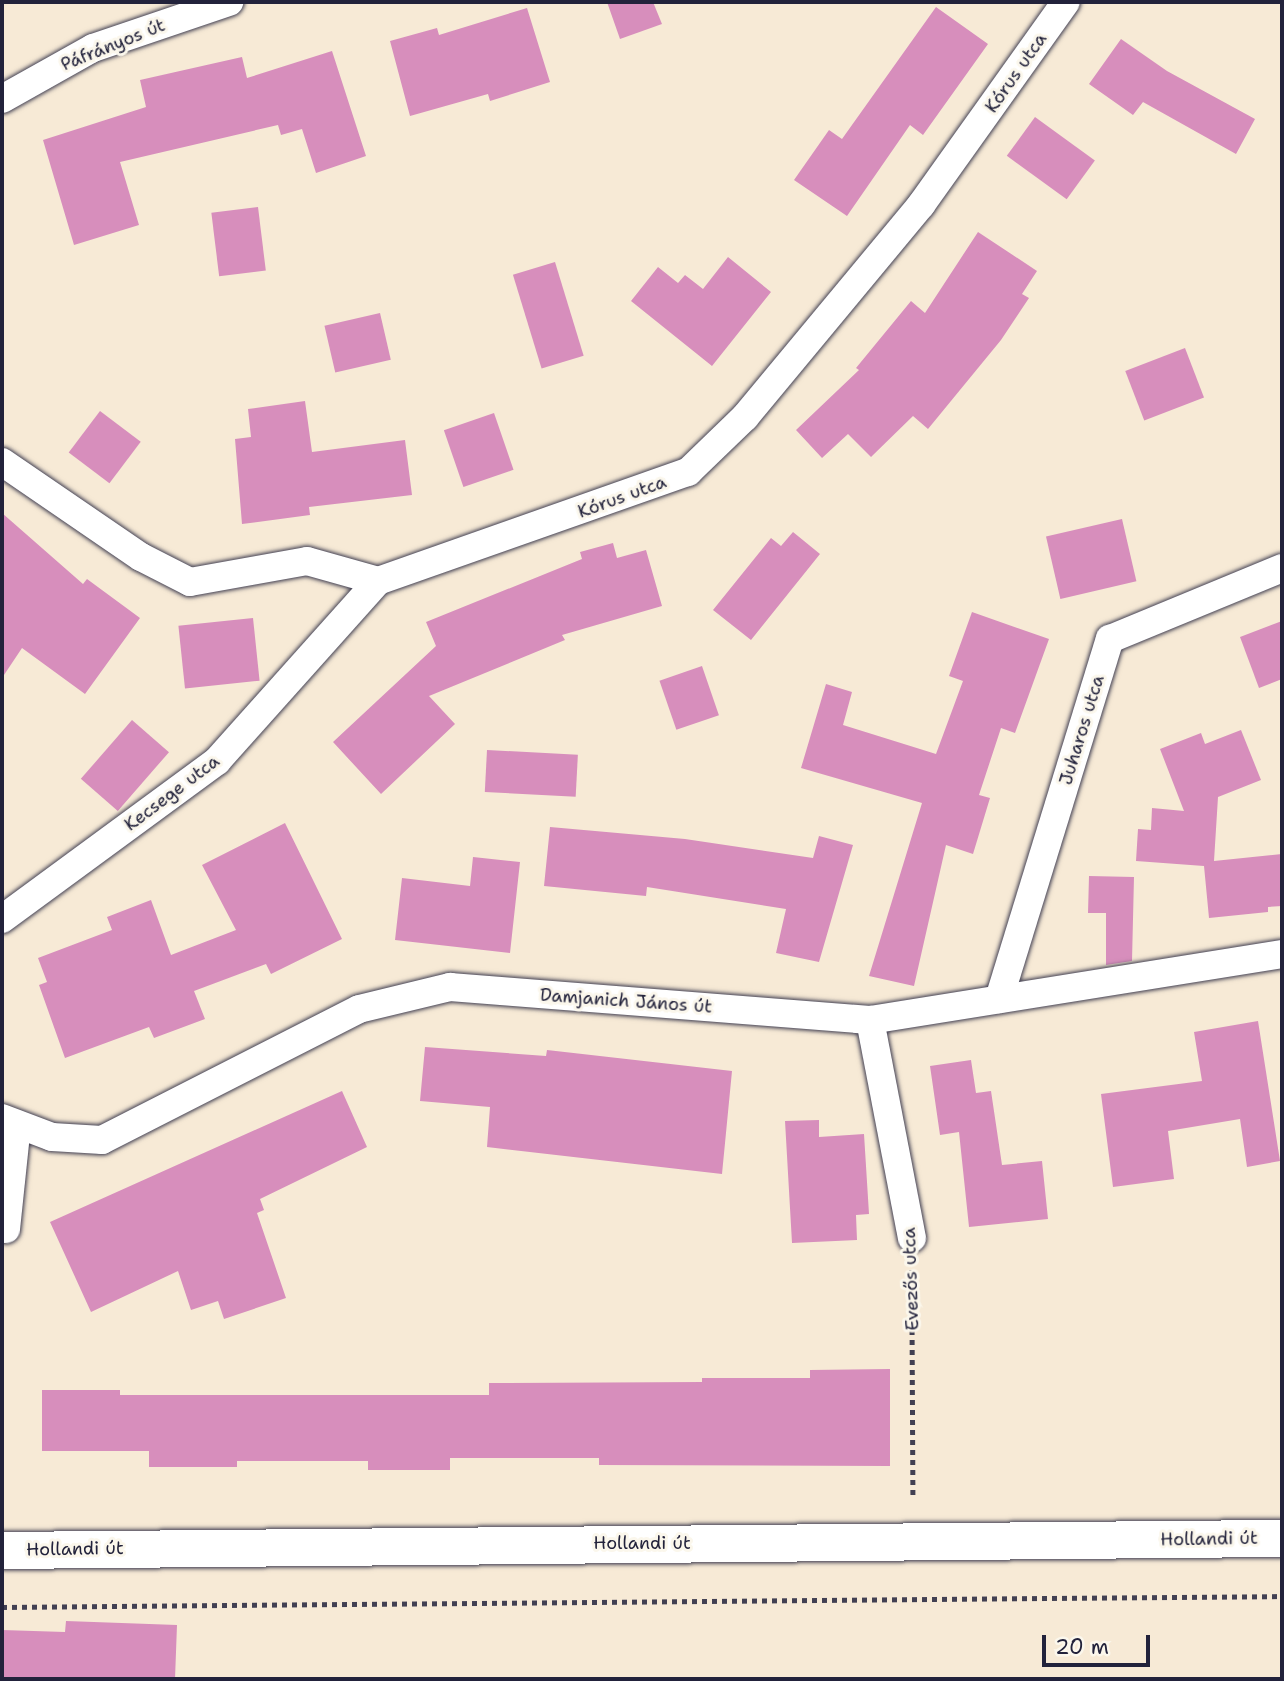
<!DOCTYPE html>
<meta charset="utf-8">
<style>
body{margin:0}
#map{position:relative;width:1284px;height:1681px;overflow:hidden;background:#f7ead6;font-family:"Shantell Sans",sans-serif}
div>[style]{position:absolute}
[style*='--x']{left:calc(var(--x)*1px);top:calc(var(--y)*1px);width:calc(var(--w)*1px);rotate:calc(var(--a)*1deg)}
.building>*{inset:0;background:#d78ebc;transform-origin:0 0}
.path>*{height:4.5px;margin-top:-2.25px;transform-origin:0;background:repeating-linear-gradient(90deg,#424052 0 5px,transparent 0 10px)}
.roads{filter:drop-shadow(0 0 2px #424052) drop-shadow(0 0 2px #424052)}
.minor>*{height:28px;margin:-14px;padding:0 14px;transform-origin:14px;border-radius:14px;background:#fff}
.tertiary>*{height:37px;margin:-18.5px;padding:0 18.5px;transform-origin:18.5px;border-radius:18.5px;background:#fff}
span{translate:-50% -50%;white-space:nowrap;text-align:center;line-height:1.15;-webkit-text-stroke:6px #fbf7ec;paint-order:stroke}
.street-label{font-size:18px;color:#22223b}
.frame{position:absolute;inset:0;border:4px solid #22223b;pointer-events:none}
.scale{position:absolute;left:1042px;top:1635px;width:108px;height:32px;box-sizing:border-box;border:4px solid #22223b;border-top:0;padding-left:9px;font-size:21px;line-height:24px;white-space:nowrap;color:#22223b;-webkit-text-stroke:5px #fbf7ec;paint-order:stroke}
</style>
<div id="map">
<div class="building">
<div style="clip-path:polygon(607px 2px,653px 2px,662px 24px,620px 39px)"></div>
<div style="clip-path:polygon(936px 7px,988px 44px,923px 135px,910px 125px,847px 216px,794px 180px,829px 130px,842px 139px)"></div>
<div style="clip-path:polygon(527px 8px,550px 82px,490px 101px,488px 94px,410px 116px,390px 41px,437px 28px,439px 35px)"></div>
<div style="clip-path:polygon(1121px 39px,1167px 71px,1255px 119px,1236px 154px,1143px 102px,1133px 115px,1089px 84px)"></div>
<div style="clip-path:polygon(332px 51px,366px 156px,316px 173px,302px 129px,281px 135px,278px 125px,120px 162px,139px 225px,74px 245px,43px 140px,146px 107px,140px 80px,242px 57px,247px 78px)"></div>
<div style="left:1035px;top:117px;width:74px;height:48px;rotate:36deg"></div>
<div style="left:258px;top:207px;width:64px;height:47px;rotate:83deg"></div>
<div style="clip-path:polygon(978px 232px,1037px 271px,1022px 294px,1029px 298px,1001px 340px,928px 429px,913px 416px,871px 457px,848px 434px,822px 458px,796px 430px,859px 370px,856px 368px,911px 301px,925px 313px)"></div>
<div style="clip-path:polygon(728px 257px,771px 292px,712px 366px,631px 301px,658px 267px,678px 283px,685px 275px,703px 289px)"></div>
<div style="left:555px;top:262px;width:98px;height:44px;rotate:73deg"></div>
<div style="left:380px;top:313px;width:48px;height:57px;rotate:77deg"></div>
<div style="left:1185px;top:348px;width:53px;height:64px;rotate:69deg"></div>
<div style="clip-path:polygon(305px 401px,312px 452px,405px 440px,412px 495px,309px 507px,310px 515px,242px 524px,235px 439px,251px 437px,248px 409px)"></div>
<div style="left:100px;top:411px;width:51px;height:52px;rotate:37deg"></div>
<div style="left:494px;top:413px;width:60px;height:53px;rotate:71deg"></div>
<div style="clip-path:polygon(2px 513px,83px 584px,87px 579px,140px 618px,85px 694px,22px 648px,2px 678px)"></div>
<div style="left:1122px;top:519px;width:64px;height:78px;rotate:77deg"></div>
<div style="clip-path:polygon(793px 532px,820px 554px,751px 640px,713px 610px,771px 538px,781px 546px)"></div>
<div style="clip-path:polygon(613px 543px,617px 558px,646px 550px,662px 606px,562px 635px,565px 640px,429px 696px,455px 724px,381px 794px,333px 742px,436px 646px,426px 622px,582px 559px,580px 552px)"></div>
<div style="clip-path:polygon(972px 612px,1049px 639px,1015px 733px,1001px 728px,979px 795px,990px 798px,973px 854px,946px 845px,914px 986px,869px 976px,922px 803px,801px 768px,826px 684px,852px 692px,843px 725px,936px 754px,963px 681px,949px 676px)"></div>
<div style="left:253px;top:618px;width:63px;height:75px;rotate:84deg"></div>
<div style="clip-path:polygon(1282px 621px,1282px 679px,1259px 688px,1240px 637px)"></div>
<div style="left:702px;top:666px;width:52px;height:45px;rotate:71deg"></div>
<div style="left:132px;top:720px;width:49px;height:78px;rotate:41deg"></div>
<div style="clip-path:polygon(1241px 730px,1261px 780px,1218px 797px,1214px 861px,1282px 854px,1282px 906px,1268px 907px,1268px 912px,1209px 918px,1204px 866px,1136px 861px,1138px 829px,1151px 830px,1152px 808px,1184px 811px,1160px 749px,1201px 733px,1205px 744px)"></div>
<div style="left:487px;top:750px;width:91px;height:42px;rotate:3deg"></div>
<div style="clip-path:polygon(285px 823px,342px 939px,271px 974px,266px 964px,194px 991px,205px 1019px,154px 1038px,149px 1027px,65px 1058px,39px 985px,47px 982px,38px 958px,112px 930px,107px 917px,151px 900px,171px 955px,236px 930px,202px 865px)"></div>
<div style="clip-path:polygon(550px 827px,685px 839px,813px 858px,819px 836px,853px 845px,819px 962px,776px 953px,786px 909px,647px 887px,646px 896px,544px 886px)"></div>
<div style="clip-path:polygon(473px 857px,520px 862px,510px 953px,395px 940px,402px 878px,470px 886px)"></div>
<div style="clip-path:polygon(1089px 876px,1134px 877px,1132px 961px,1106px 965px,1106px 913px,1088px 913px)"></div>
<div style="clip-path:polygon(1258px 1021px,1280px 1161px,1247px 1167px,1240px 1119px,1168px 1131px,1174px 1179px,1113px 1187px,1101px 1094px,1202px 1081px,1194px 1032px)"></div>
<div style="clip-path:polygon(425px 1047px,546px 1056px,547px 1050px,732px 1071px,722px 1174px,487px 1147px,490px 1107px,420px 1101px)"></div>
<div style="clip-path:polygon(971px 1060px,976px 1093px,991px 1091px,1002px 1165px,1042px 1161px,1048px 1219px,969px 1227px,959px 1132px,940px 1135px,930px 1066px)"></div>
<div style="clip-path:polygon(342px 1091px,367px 1147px,260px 1199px,264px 1210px,257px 1213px,286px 1298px,224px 1319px,218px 1301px,191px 1310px,178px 1271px,91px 1312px,50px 1222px)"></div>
<div style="clip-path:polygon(819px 1120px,819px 1137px,864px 1134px,869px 1214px,856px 1215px,857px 1240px,792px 1243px,785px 1121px)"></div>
<div style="clip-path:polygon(890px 1369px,890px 1466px,599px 1465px,599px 1458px,450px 1458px,450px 1470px,368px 1470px,368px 1461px,237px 1461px,237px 1467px,149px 1467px,149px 1451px,42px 1451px,42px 1390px,120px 1390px,120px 1395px,489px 1395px,489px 1383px,702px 1382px,702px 1378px,810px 1378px,810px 1370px)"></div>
<div style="clip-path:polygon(66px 1621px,177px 1625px,175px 1679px,2px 1679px,2px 1630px,65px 1632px)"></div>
</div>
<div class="path">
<div style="--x:912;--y:1270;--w:229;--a:89.7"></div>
<div style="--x:2;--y:1607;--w:1280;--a:-0.49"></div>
</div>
<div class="roads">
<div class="minor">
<div style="--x:2;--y:99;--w:104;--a:-29.3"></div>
<div style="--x:93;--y:48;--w:144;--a:-18.7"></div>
<div style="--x:2;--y:462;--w:168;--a:34.4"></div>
<div style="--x:141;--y:557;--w:55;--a:27"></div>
<div style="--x:190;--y:582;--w:119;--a:-10.2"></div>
<div style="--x:307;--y:561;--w:74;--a:15.7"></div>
<div style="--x:378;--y:581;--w:329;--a:-19.4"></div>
<div style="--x:688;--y:472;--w:79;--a:-44"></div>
<div style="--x:745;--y:417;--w:276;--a:-50.3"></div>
<div style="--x:921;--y:205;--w:249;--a:-54.5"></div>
<div style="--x:2;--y:919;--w:267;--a:-36.3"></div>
<div style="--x:217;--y:761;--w:241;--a:-48.2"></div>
<div style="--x:999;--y:999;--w:377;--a:-72.9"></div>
<div style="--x:1110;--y:639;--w:186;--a:-22.4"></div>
<div style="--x:870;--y:1020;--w:222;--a:79.1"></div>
<div style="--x:2;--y:1118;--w:53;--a:20.8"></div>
<div style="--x:52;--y:1137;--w:50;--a:3.4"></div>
<div style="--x:102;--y:1140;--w:288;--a:-27"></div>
<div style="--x:359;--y:1009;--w:94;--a:-13.6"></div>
<div style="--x:450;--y:987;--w:421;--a:4.5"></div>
<div style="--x:870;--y:1020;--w:417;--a:-9.1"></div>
<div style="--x:6;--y:1229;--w:105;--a:-84"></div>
</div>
<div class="tertiary">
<div style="--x:2;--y:1550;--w:1280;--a:-0.54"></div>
</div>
</div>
<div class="street-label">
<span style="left:113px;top:45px;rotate:-22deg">Páfrányos út</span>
<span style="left:1016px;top:73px;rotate:-55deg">Kórus utca</span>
<span style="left:622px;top:497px;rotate:-20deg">Kórus utca</span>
<span style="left:1082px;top:730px;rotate:-73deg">Juharos utca</span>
<span style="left:172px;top:793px;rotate:-37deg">Kecsege utca</span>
<span style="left:626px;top:1001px;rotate:4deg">Damjanich János út</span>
<span style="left:911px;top:1279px;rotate:-92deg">Evezős utca</span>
<span style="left:1209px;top:1539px;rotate:-1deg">Hollandi út</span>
<span style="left:642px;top:1543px">Hollandi út</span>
<span style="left:75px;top:1549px;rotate:-1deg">Hollandi út</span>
</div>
<div class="frame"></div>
<div class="scale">20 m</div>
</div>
